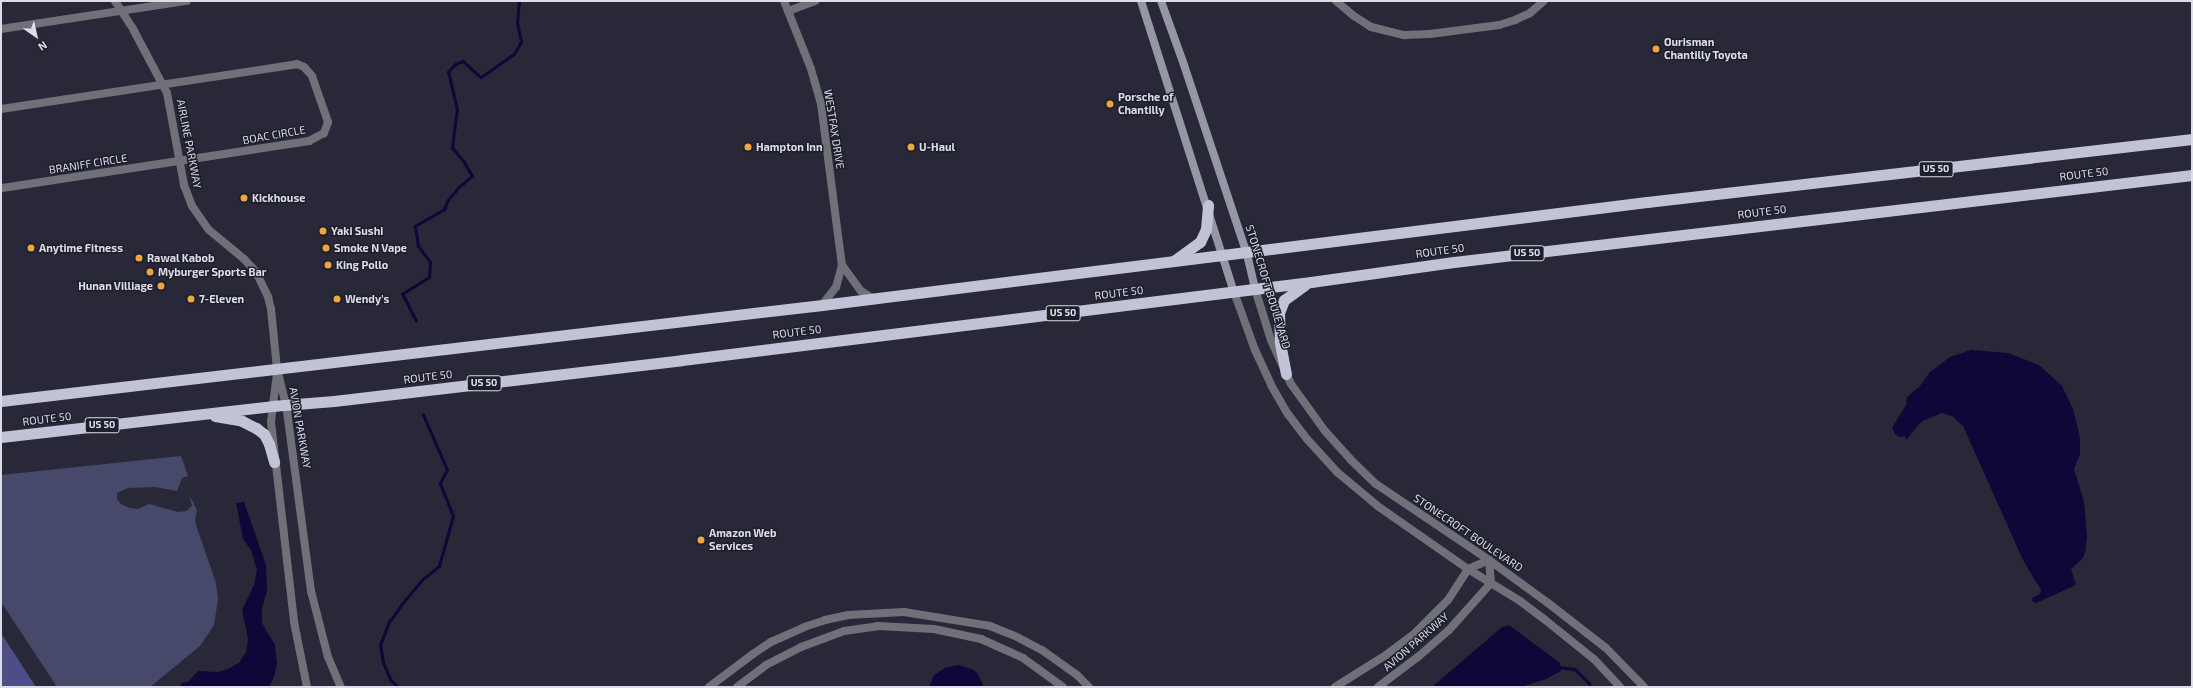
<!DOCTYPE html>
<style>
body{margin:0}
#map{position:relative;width:2193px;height:688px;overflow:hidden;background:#282838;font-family:"Exo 2",sans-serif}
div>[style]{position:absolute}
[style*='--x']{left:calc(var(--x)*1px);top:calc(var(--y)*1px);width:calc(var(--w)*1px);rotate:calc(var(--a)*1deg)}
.green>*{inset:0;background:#47496b}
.forest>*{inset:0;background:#4d4e86}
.water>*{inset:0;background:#100638}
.stream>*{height:2.5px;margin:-1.25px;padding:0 1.25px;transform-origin:1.25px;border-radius:1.25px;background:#100638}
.minor>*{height:8px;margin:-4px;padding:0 4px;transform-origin:4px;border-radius:4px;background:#6f7078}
.secondary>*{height:8px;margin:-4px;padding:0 4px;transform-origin:4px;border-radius:4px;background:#9697a4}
.trunk>*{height:11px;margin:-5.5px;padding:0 5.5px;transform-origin:5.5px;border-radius:5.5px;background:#c2c3d6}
.dots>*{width:11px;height:11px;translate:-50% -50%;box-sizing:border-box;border:2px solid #1e1f2d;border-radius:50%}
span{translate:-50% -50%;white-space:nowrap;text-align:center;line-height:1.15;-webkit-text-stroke:3px #1e1f2d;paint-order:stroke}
.shield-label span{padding:1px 3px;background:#1e1f2d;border:1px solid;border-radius:3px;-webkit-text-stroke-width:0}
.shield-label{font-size:10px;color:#dcdde7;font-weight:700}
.poi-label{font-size:11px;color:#dcdde7;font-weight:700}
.left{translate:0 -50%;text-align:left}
.right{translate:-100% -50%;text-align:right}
.street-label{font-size:11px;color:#dcdde7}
.frame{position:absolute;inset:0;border:2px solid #dcdde7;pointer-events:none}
.north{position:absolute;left:16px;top:16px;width:40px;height:40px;-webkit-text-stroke:3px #1e1f2d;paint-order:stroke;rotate:146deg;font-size:11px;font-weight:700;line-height:16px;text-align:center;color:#dcdde7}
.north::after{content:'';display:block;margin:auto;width:14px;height:18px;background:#dcdde7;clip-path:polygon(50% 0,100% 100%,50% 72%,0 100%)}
</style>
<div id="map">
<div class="green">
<div style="clip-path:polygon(181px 456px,188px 476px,182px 478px,177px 491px,155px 487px,128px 488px,117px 493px,117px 499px,121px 504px,130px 508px,138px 509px,149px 504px,178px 512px,186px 511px,192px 506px,190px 496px,197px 510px,195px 519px,196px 525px,216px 583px,218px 599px,214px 625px,200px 646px,150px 687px,57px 687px,1px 602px,1px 475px)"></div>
</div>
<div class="forest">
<div style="clip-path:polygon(1px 633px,36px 687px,1px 687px)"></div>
</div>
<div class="water">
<div style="clip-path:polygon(1971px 350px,2008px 353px,2039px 365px,2062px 386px,2073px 409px,2080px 438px,2080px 454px,2074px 469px,2084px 502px,2087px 535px,2085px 554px,2082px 559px,2071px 569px,2076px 585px,2036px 603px,2033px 602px,2032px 598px,2040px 594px,2041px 590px,2023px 560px,1963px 426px,1952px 416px,1942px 413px,1922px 421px,1906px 440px,1905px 436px,1899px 437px,1895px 434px,1892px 428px,1906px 405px,1907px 397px,1920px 386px,1930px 372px,1950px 357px)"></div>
<div style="clip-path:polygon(244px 502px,266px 565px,267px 591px,262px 608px,262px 623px,275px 645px,277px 664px,274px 677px,269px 687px,180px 687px,181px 683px,188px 682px,198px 671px,218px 672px,228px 669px,239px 663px,246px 652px,248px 639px,242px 610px,254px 585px,257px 570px,251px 550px,243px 539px,236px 503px)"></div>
<div style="clip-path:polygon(1509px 625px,1560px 663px,1561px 671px,1546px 679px,1521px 687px,1432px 687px,1502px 627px)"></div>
<div style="clip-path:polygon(958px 665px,974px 670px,978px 674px,984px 687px,929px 687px,934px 675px,945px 668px)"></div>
</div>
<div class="stream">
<div style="--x:416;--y:321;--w:30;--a:-117"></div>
<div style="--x:402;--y:294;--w:32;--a:-32"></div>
<div style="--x:429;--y:277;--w:15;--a:-86"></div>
<div style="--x:430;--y:262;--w:20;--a:-127"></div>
<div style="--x:418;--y:246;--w:20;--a:-99"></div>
<div style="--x:415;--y:226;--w:34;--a:-30"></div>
<div style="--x:444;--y:209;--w:10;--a:-66"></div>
<div style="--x:448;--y:200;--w:17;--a:-50"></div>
<div style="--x:459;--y:187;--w:17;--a:-40"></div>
<div style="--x:472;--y:176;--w:17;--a:-121"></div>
<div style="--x:463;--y:161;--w:17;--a:-130"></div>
<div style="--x:452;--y:148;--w:38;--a:-83"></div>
<div style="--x:457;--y:110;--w:39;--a:-103"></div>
<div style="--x:448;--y:72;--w:9;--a:-49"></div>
<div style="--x:454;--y:65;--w:10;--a:-24"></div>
<div style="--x:463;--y:61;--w:24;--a:42"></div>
<div style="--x:481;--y:77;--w:40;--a:-34.9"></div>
<div style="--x:514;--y:54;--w:14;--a:-60"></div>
<div style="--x:521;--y:42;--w:19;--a:-102"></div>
<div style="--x:517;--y:23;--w:22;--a:-85"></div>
<div style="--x:1560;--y:667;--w:15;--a:8"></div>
<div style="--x:1575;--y:669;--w:21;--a:45"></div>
<div style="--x:398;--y:687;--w:9;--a:-139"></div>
<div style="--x:391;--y:681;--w:20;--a:-114"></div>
<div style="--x:383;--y:663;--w:18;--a:-99"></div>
<div style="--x:380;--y:645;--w:25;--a:-69"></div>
<div style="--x:389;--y:622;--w:29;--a:-54"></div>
<div style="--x:406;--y:599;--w:26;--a:-50"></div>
<div style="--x:423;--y:579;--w:21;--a:-39"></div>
<div style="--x:439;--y:566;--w:52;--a:-74.4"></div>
<div style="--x:453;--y:516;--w:35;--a:-112"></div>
<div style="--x:440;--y:483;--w:15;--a:-62"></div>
<div style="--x:447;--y:470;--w:60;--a:-113.6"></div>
</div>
<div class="minor">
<div style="--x:115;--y:1;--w:33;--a:57"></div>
<div style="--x:133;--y:29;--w:72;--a:62"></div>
<div style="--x:167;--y:93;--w:94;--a:79.5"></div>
<div style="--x:184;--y:185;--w:22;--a:69"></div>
<div style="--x:192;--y:206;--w:29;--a:55"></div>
<div style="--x:209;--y:230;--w:45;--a:39.6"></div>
<div style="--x:244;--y:259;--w:18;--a:47"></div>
<div style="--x:256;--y:272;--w:28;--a:64"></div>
<div style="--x:268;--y:297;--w:12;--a:76"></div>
<div style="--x:271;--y:309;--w:60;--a:84.3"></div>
<div style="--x:277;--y:369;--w:36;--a:76"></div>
<div style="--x:286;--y:404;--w:189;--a:82.4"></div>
<div style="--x:311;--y:591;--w:68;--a:75.6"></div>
<div style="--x:328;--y:657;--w:33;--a:67"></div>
<div style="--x:784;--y:1;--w:73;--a:68.3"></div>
<div style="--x:811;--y:69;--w:36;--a:74"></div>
<div style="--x:821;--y:104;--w:162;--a:82.6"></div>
<div style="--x:842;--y:265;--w:23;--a:105"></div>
<div style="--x:836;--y:287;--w:23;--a:128"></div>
<div style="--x:1336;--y:1;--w:23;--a:40"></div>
<div style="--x:1354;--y:16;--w:20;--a:33"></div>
<div style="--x:1371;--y:27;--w:34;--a:14"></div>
<div style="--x:1404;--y:35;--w:26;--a:-2"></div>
<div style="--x:1430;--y:34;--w:70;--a:-7.4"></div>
<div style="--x:1499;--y:25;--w:17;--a:-17"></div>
<div style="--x:1515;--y:20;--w:17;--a:-25"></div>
<div style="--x:1530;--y:13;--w:18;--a:-41"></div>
<div style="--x:788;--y:11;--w:29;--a:-20"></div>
<div style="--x:1;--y:29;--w:188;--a:-8.6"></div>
<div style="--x:1;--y:109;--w:299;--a:-8.6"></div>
<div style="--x:297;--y:64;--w:8;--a:23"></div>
<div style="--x:304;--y:67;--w:12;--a:48"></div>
<div style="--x:312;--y:76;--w:49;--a:70.8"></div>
<div style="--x:328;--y:122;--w:12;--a:110"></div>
<div style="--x:324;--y:133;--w:17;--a:152"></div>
<div style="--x:309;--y:141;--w:312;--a:171.3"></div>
<div style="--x:842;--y:265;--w:32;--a:54"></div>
<div style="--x:861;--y:291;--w:15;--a:32"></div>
<div style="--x:1255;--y:289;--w:53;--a:72.6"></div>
<div style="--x:1271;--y:340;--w:48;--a:65.6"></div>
<div style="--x:1291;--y:384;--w:58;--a:54.1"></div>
<div style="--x:1325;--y:431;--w:38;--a:48"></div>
<div style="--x:1350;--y:459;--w:36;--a:44"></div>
<div style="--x:1376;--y:484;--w:136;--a:33.9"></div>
<div style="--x:1489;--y:560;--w:73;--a:36.1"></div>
<div style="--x:1548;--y:603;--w:73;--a:37.8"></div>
<div style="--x:1606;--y:648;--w:54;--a:45.7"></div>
<div style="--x:1234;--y:292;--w:62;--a:70.1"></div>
<div style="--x:1255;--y:350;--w:38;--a:65"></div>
<div style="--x:1271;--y:385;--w:34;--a:60"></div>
<div style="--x:1288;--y:414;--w:31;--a:53"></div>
<div style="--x:1307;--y:439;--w:45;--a:47.7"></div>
<div style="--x:1337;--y:472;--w:55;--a:39.8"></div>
<div style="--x:1379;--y:507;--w:108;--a:34.9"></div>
<div style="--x:1468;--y:569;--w:61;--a:31.6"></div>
<div style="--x:1520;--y:601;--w:30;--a:37"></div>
<div style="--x:1544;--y:619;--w:64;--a:38.7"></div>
<div style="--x:1594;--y:659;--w:38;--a:47"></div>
<div style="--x:277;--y:373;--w:49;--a:97"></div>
<div style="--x:271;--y:422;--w:201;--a:83.4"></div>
<div style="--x:294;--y:622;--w:66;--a:78.7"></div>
<div style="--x:709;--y:687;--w:55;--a:-36.9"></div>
<div style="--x:753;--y:654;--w:22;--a:-34"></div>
<div style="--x:771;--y:642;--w:36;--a:-24"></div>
<div style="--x:804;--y:627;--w:22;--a:-18"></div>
<div style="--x:825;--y:620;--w:24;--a:-12"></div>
<div style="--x:848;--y:615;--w:56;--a:-3.1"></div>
<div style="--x:904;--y:612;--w:87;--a:9.2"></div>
<div style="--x:990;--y:626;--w:31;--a:22"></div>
<div style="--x:1019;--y:638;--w:26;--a:28"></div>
<div style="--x:1042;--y:650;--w:43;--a:35.5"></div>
<div style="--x:1077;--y:675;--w:17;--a:45"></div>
<div style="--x:737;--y:687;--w:36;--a:-37"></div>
<div style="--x:766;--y:665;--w:39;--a:-27"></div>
<div style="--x:801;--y:647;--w:46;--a:-20.4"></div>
<div style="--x:844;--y:631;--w:34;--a:-8"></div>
<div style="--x:878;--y:626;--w:56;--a:3.1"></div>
<div style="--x:934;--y:629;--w:48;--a:12"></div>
<div style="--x:981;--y:639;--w:46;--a:24.3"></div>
<div style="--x:1023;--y:658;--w:49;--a:35.9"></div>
<div style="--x:1335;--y:687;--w:60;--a:-32.1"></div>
<div style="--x:1386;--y:655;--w:38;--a:-37"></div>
<div style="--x:1416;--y:632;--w:45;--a:-45"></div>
<div style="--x:1448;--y:600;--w:37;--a:-57"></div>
<div style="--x:1468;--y:569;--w:23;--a:-23"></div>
<div style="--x:1378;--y:687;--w:51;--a:-37.1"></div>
<div style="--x:1419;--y:656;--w:40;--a:-41"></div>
<div style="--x:1449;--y:630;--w:63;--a:-48.2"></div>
<div style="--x:1491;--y:583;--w:23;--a:-95"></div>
</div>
<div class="secondary">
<div style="--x:1141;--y:1;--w:305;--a:72.3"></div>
<div style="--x:1161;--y:1;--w:68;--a:70.2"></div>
<div style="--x:1184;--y:65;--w:199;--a:71.6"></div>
<div style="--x:1247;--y:254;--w:36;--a:77"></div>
</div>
<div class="trunk">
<div style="--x:1175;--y:260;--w:31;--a:-36"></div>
<div style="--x:1200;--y:242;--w:14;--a:-65"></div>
<div style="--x:1206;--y:229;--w:24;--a:-85"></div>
<div style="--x:1286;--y:374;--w:33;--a:-101"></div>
<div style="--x:1280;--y:342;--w:29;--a:-92"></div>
<div style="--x:1279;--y:313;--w:14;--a:-69"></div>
<div style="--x:1284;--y:300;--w:26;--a:-36"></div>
<div style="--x:1;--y:401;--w:827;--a:-6.67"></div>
<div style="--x:822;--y:305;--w:831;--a:-7.12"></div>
<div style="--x:1647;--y:202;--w:549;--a:-6.59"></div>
<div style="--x:215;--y:416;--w:27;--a:10"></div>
<div style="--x:242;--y:421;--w:16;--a:27"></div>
<div style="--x:256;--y:428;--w:10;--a:37"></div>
<div style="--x:264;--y:434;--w:11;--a:63"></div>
<div style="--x:269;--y:444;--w:19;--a:74"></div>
<div style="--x:1;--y:437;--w:273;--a:-6.5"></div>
<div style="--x:272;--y:406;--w:62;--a:-4.6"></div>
<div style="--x:334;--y:401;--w:350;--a:-6.7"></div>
<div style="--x:682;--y:360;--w:634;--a:-7.07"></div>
<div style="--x:1311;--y:282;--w:144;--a:-8"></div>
<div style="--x:1454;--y:262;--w:743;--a:-6.72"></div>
</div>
<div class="dots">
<div style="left:1656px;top:49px;background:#f0a63e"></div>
<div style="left:1110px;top:104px;background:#f0a63e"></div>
<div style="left:748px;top:147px;background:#f0a63e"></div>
<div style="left:911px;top:147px;background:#f0a63e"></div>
<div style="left:244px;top:198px;background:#f0a63e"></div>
<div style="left:323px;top:231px;background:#f0a63e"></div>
<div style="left:31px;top:248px;background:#f0a63e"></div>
<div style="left:326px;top:248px;background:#f0a63e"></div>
<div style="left:139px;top:258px;background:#f0a63e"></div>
<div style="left:328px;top:265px;background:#f0a63e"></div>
<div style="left:150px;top:272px;background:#f0a63e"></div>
<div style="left:161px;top:286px;background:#f0a63e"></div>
<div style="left:191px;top:299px;background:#f0a63e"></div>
<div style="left:337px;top:299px;background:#f0a63e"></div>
<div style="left:701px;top:540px;background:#f0a63e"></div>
</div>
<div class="shield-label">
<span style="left:1936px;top:169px">US 50</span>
<span style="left:1527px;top:253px">US 50</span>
<span style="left:1063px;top:313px">US 50</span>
<span style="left:484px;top:383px">US 50</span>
<span style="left:102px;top:425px">US 50</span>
</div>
<div class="poi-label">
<span class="left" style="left:1664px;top:49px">Ourisman<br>Chantilly Toyota</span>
<span class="left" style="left:1118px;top:104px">Porsche of<br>Chantilly</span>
<span class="left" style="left:756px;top:147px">Hampton Inn</span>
<span class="left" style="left:919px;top:147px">U-Haul</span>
<span class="left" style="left:252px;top:198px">Kickhouse</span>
<span class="left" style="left:331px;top:231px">Yaki Sushi</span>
<span class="left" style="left:39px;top:248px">Anytime Fitness</span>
<span class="left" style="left:334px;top:248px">Smoke N Vape</span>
<span class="left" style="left:147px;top:258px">Rawal Kabob</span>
<span class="left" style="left:336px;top:265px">King Pollo</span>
<span class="left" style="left:158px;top:272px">Myburger Sports Bar</span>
<span class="right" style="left:153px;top:286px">Hunan Villiage</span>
<span class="left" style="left:199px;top:299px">7-Eleven</span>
<span class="left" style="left:345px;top:299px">Wendy's</span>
<span class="left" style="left:709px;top:540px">Amazon Web<br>Services</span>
</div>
<div class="street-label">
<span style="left:834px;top:129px;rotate:81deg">WESTFAX DRIVE</span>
<span style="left:274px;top:135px;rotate:-10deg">BOAC CIRCLE</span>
<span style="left:189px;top:144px;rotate:79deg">AIRLINE PARKWAY</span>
<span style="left:88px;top:164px;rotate:-9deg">BRANIFF CIRCLE</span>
<span style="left:2084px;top:174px;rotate:-7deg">ROUTE 50</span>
<span style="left:1762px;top:212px;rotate:-7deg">ROUTE 50</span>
<span style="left:1440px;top:251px;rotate:-8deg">ROUTE 50</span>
<span style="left:1268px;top:287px;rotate:73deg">STONECROFT BOULEVARD</span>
<span style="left:1119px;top:293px;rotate:-7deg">ROUTE 50</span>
<span style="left:797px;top:332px;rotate:-7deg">ROUTE 50</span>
<span style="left:428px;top:377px;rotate:-7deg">ROUTE 50</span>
<span style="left:47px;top:419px;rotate:-7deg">ROUTE 50</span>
<span style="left:300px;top:428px;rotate:80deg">AVION PARKWAY</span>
<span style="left:1468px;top:533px;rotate:34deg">STONECROFT BOULEVARD</span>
<span style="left:1416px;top:642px;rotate:-41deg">AVION PARKWAY</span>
</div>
<div class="frame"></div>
<div class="north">N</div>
</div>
